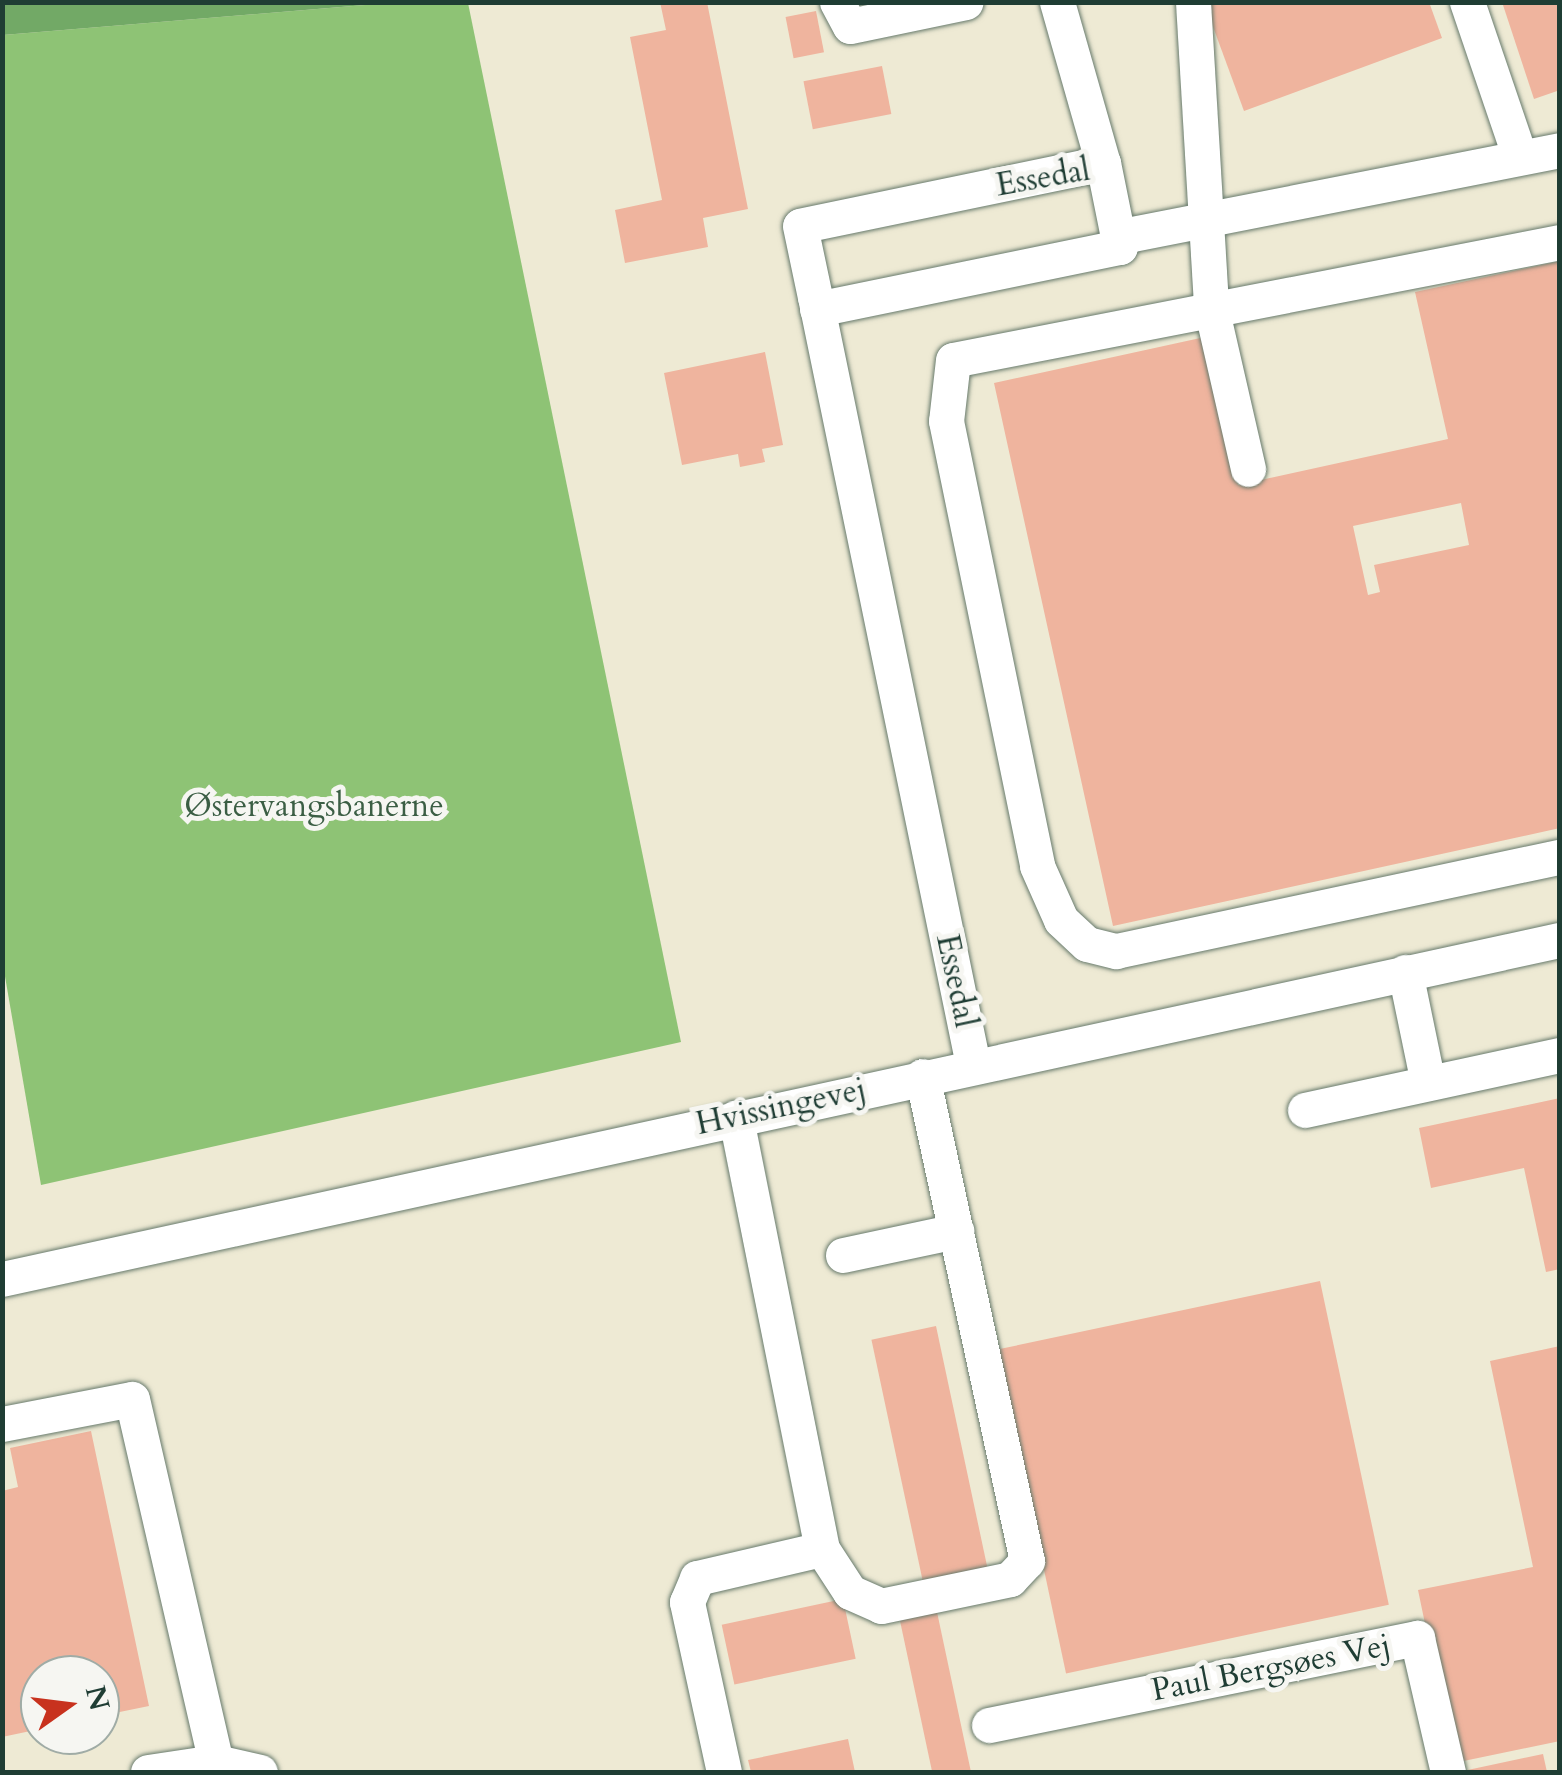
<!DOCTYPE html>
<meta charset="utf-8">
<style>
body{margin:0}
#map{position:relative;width:1562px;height:1775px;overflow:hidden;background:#eeead4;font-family:Cardo,serif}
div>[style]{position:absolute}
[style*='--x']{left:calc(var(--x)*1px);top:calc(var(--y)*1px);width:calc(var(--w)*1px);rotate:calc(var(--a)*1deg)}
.green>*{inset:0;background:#8ec375}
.forest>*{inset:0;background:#72a966}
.building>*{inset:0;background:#efb49e;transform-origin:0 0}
.roads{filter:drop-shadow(0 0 2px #677a6c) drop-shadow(0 0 2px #677a6c)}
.minor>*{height:35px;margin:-17.5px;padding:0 17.5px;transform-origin:17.5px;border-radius:17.5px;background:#fff}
span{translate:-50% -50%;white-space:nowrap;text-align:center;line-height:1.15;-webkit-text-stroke:10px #f6f6f2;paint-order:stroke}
.street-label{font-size:32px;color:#1f3d34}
.park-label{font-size:32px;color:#3b5e44}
.frame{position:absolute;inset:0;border:5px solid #1f3d34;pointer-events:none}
.north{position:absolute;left:20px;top:1655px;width:100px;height:100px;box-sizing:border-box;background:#f6f6f2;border:2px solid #a0aca6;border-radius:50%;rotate:76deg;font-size:28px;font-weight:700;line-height:40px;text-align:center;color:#1f3d34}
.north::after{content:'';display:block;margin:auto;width:35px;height:45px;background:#c8321e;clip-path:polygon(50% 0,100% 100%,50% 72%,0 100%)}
</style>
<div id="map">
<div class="green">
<div style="clip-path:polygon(389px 3px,468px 3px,681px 1042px,41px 1185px,2px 959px,3px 35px)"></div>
</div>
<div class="forest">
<div style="clip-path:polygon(3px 2px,389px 2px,389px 3px,3px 35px)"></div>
</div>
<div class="building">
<div style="clip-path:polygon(660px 2px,707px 2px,748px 209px,703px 218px,708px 247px,625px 263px,615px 210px,662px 200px,630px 37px,666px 30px)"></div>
<div style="clip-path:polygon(1211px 2px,1429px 2px,1442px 38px,1244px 111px,1205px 5px)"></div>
<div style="clip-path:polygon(1502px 2px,1560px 2px,1560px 90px,1534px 99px)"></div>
<div style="left:816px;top:11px;width:42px;height:31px;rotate:79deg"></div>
<div style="left:882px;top:66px;width:49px;height:80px;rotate:79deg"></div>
<div style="clip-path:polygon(evenodd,1560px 261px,1560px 828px,1113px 926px,994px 383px,1205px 337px,1238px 485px,1448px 439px,1415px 292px,1560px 261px,1461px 503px,1469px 545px,1374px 565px,1380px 592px,1368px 595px,1353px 526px,1461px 503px)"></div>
<div style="clip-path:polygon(765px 352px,783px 445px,762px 449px,765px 462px,740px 467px,738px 454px,682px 465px,664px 373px)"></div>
<div style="clip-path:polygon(1560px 1098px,1560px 1269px,1546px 1272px,1524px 1168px,1431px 1188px,1419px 1128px)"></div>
<div style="left:1320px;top:1281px;width:331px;height:330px;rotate:78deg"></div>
<div style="left:936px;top:1326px;width:248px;height:66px;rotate:78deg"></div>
<div style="clip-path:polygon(1560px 1346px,1560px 1741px,1454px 1763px,1418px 1590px,1533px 1567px,1490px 1361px)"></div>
<div style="clip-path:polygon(91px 1431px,149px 1706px,100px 1716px,100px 1675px,40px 1675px,40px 1729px,2px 1737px,2px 1491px,18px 1487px,10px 1448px)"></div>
<div style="left:843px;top:1599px;width:61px;height:124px;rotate:78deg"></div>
<div style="left:937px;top:1612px;width:164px;height:38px;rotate:78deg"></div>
<div style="clip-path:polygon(848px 1739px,855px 1772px,751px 1772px,748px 1760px)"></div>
<div style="clip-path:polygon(1543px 1754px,1547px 1772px,1463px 1772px,1463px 1771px)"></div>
</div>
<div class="roads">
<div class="minor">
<div style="--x:837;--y:2;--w:27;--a:62"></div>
<div style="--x:850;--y:26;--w:118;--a:-11.7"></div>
<div style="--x:1057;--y:2;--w:167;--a:74.1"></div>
<div style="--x:1193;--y:2;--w:306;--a:86.6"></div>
<div style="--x:1211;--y:307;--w:166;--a:77.1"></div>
<div style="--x:1467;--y:2;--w:162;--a:71.2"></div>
<div style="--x:1117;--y:237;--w:451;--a:-11.1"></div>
<div style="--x:1560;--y:242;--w:618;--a:169"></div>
<div style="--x:953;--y:360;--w:61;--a:96.5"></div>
<div style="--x:946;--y:421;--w:454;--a:78.4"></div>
<div style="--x:1037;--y:866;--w:59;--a:66"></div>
<div style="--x:1061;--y:920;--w:35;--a:43"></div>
<div style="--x:1087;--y:944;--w:30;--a:14"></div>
<div style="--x:1116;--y:951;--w:454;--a:-12"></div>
<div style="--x:817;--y:309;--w:309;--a:-11.6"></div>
<div style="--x:1120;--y:247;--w:86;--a:-101.4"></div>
<div style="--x:1103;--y:163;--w:309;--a:168.3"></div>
<div style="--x:800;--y:226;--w:73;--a:78.1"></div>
<div style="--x:815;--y:297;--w:784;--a:78.37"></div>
<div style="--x:1405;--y:972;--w:113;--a:78.3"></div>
<div style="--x:1305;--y:1110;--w:261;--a:-12.2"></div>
<div style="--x:843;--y:1255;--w:116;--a:-12"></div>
<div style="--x:2;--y:1279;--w:1594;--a:-12.28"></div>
<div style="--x:2;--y:1424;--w:132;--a:-10.9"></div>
<div style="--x:132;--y:1399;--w:373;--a:77"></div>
<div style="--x:822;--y:1549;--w:51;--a:56.9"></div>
<div style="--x:850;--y:1592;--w:34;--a:24"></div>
<div style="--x:881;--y:1606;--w:132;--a:-11.8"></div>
<div style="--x:1010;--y:1579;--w:25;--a:-47"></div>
<div style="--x:1027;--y:1561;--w:496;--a:-102.2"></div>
<div style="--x:989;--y:1725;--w:437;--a:-11.5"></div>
<div style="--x:1417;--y:1638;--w:138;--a:77"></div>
<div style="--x:148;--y:1772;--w:69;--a:-8.4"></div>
<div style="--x:216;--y:1762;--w:45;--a:12.8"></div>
<div style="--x:724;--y:1772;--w:174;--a:-102.3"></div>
<div style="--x:687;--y:1602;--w:26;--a:-67"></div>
<div style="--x:697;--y:1578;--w:128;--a:-13.1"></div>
<div style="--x:822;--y:1549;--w:440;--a:-101.3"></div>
</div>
</div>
<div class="street-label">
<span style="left:1043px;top:178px;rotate:-10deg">Essedal</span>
<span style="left:956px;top:981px;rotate:78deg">Essedal</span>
<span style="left:781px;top:1107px;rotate:-12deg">Hvissingevej</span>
<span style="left:1271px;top:1668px;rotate:-11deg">Paul Bergsøes Vej</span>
</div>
<div class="park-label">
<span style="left:314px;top:806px">Østervangsbanerne</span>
</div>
<div class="frame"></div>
<div class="north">N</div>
</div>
